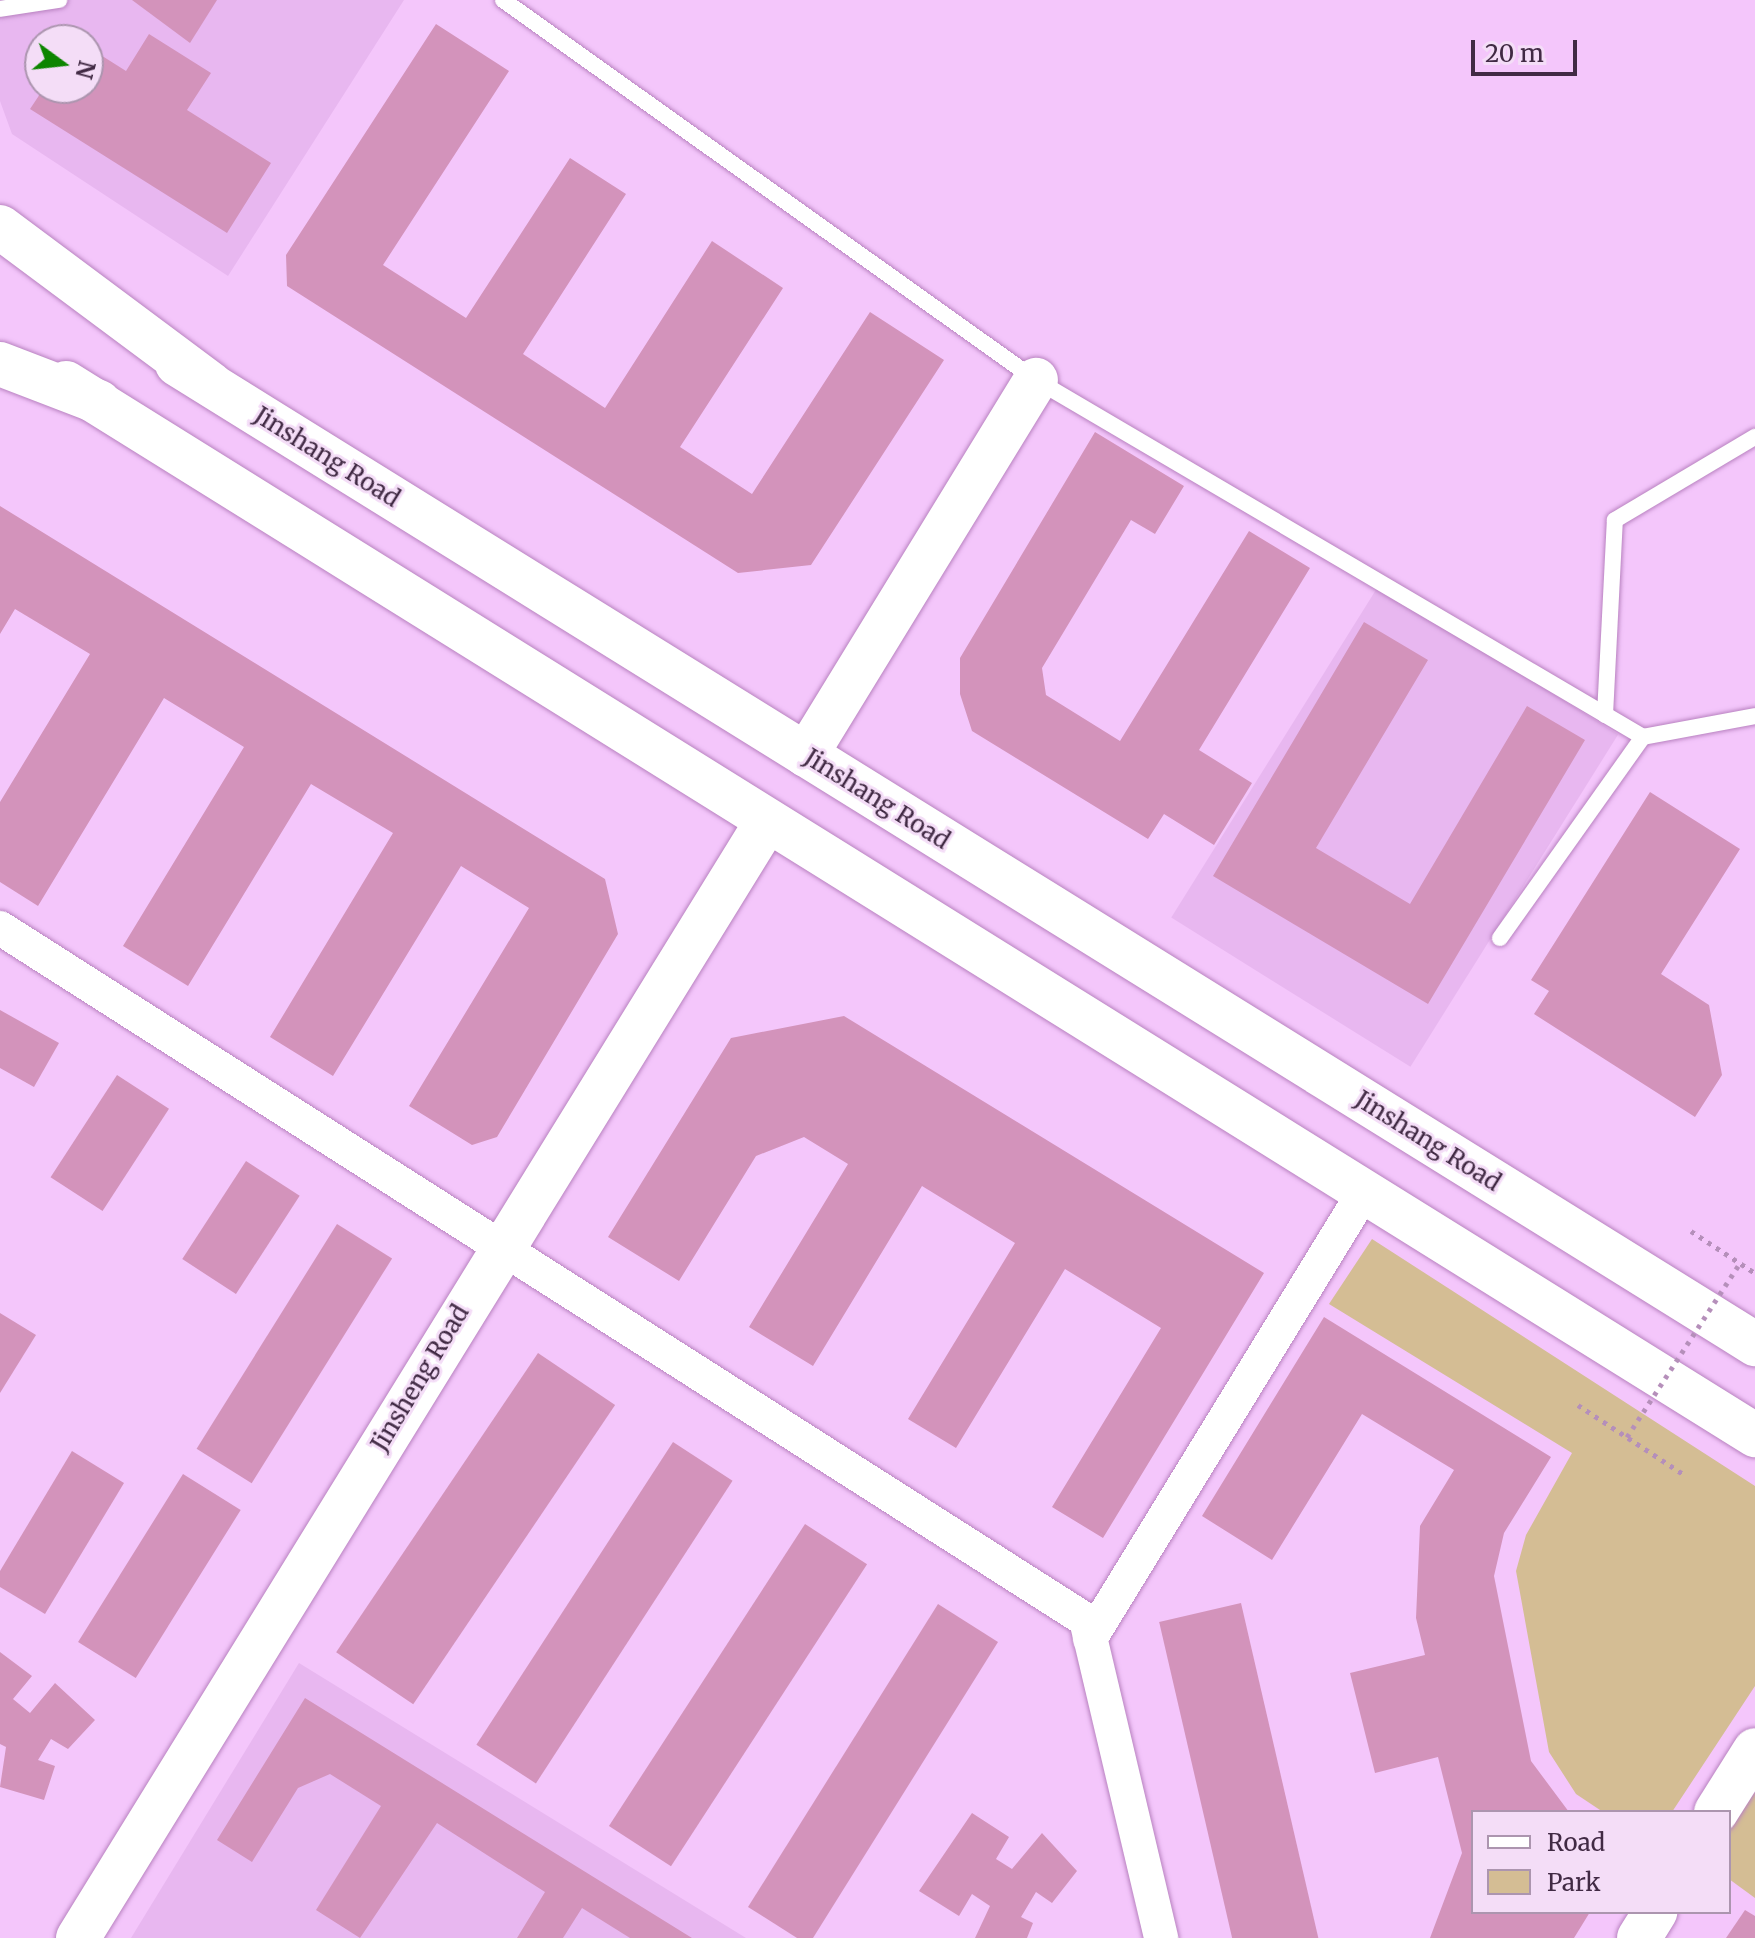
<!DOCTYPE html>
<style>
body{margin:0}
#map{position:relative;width:1755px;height:1938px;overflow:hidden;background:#f4c6fb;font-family:Merriweather,serif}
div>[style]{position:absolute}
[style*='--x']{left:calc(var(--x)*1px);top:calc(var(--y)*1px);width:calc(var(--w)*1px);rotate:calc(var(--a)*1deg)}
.built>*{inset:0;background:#e8b7f0;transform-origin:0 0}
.green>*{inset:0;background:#d4bd94}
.building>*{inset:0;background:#d393bb;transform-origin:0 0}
.path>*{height:5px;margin-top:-2.5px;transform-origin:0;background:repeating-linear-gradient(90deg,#b58fba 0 4px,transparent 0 10px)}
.roads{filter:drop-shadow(0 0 2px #b882c0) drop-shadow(0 0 2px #b882c0)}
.lane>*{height:16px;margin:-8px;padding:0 8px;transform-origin:8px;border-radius:8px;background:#fff}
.street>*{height:34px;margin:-17px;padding:0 17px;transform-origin:17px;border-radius:17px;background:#fff}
.secondary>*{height:44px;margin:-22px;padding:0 22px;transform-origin:22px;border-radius:22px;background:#fff}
.primary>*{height:44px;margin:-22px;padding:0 22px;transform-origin:22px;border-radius:22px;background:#fff}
.path-bridge>*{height:5px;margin-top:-2.5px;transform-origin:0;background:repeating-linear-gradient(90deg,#b58fba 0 4px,transparent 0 10px)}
span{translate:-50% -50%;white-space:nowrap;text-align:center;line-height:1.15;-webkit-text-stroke:6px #f4ddf7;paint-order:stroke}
.street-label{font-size:24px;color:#412a44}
.legend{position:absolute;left:1471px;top:1810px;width:260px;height:104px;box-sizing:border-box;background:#f4ddf7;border:2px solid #ac95af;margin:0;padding:10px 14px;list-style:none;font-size:24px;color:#412a44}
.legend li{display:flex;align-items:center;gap:16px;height:40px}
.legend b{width:40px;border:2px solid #ac95af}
.north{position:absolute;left:24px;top:24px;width:80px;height:80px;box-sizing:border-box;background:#f4ddf7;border:2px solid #ac95af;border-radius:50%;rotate:105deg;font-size:22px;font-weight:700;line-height:32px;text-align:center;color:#412a44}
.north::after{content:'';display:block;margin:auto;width:28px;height:36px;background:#0d8500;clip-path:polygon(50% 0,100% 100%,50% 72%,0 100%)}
.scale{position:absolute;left:1471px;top:40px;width:106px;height:36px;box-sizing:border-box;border:4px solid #412a44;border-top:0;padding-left:10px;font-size:24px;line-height:28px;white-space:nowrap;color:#412a44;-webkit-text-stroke:6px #f4ddf7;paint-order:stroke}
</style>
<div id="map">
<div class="built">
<div style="clip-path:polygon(evenodd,0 0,404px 0,228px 276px,12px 134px,0 101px,0 0,40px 40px,88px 40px,88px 88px,40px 88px,40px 40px)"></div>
<div style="left:1379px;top:585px;width:282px;height:392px;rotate:32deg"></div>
<div style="clip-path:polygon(299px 1663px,746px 1938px,131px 1938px)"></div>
</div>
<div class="green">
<div style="clip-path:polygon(1372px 1239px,1755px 1486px,1755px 1686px,1672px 1812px,1603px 1812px,1576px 1794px,1549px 1752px,1516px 1571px,1526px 1535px,1572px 1453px,1329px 1304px)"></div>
<div style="clip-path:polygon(1755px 1792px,1755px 1898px,1729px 1879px,1729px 1830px)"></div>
</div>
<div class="building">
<div style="clip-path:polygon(132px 0,217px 0,190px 43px)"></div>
<div style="clip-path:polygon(436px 24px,509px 71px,383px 265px,466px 318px,570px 158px,626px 194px,523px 354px,605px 408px,712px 241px,783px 288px,680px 447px,752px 494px,870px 312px,944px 360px,811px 565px,738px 573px,287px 286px,286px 255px)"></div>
<div style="clip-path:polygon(149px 34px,211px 73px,187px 110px,271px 163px,227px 233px,30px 109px,44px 88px,88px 88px,88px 47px,126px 71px)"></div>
<div style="clip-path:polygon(1095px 432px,1184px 486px,1155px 534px,1131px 520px,1042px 668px,1046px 695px,1120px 741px,1249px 531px,1310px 568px,1199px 750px,1252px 783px,1214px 845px,1164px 814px,1148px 839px,972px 731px,960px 694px,960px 658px)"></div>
<div style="clip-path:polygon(0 506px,605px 879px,618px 934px,497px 1137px,472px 1145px,409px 1106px,529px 908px,461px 866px,333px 1076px,270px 1037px,393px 833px,311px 784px,188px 986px,123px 946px,244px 747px,164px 698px,38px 906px,0 882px,0 802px,90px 654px,15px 609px,0 634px)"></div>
<div style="clip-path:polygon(1364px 622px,1428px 660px,1316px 848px,1410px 904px,1527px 706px,1585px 740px,1428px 1004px,1213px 876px)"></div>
<div style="clip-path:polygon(1650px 792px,1740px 849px,1661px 974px,1709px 1005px,1722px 1075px,1695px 1117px,1534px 1014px,1549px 991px,1531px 980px)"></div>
<div style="clip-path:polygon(0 1010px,59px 1043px,34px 1087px,0 1068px)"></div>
<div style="clip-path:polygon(844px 1016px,1264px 1273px,1103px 1538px,1052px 1507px,1161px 1328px,1065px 1269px,956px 1448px,908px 1419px,1015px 1243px,922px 1186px,813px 1366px,749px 1327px,848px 1164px,804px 1137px,756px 1156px,679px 1281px,608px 1237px,731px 1038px)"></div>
<div style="left:117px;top:1075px;width:62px;height:122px;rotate:33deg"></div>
<div style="left:246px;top:1161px;width:64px;height:117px;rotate:33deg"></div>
<div style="left:337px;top:1224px;width:65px;height:265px;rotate:32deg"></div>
<div style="clip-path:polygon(0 1313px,36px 1335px,0 1393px)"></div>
<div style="clip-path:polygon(1324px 1317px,1551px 1457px,1504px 1533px,1494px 1576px,1531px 1761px,1569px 1812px,1473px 1812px,1473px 1912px,1590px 1912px,1574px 1938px,1430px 1938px,1462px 1853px,1438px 1757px,1375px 1773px,1350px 1673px,1425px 1655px,1416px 1618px,1420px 1526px,1454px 1470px,1362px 1414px,1272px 1560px,1202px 1516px)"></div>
<div style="left:538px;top:1353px;width:93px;height:361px;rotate:34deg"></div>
<div style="left:673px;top:1442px;width:71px;height:361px;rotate:33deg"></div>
<div style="clip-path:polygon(72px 1451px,124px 1483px,45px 1614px,0 1587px,0 1571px)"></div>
<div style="left:183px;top:1474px;width:68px;height:198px;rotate:32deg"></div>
<div style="left:805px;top:1524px;width:74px;height:360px;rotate:33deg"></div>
<div style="left:1241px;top:1603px;width:344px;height:84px;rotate:77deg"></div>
<div style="clip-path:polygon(938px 1604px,998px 1642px,813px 1938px,797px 1938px,748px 1907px)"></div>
<div style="clip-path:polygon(0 1652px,32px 1676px,13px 1699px,30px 1713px,55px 1683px,95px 1720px,68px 1749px,51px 1739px,38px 1760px,55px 1766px,44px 1800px,0 1787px,6px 1747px,0 1744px)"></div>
<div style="clip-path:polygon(305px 1698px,692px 1938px,630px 1938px,582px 1908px,563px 1938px,517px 1938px,545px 1892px,437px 1823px,360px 1938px,316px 1910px,381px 1806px,330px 1774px,298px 1788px,252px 1862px,217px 1840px)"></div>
<div style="clip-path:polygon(972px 1813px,1009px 1837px,996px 1859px,1012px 1869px,1042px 1833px,1077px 1871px,1052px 1903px,1036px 1892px,1021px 1917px,1033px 1923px,1027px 1938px,975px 1938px,990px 1906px,972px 1894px,959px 1916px,919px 1891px)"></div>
<div style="clip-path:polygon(1745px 1910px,1755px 1916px,1755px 1938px,1726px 1938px)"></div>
</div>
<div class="path">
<div style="--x:1691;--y:1231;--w:77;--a:33.3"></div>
<div style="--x:1578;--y:1405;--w:126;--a:33.3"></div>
</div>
<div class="roads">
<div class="lane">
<div style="--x:503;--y:0;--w:655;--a:35.49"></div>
<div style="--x:1036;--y:380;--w:704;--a:30.46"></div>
<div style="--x:0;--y:9;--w:60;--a:-8.7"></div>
<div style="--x:1605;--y:715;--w:195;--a:-87.1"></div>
<div style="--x:1615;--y:520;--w:163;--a:-30.7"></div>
<div style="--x:1500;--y:938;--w:247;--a:-54.6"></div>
<div style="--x:1643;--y:737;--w:114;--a:-10.6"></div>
</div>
<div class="street">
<div style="--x:0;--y:928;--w:1288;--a:32.51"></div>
<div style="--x:1086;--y:1620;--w:327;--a:76.7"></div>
<div style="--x:1090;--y:1639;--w:524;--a:-58.49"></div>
</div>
<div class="secondary">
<div style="--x:177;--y:364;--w:1858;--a:31.84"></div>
<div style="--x:66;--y:383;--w:1990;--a:31.92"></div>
<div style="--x:806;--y:755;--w:440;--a:-58.5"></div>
<div style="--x:1716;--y:1812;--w:73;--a:-57.8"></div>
<div style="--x:78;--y:1938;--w:1312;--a:-58.33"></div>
<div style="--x:1639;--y:1938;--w:31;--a:-58"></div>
</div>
<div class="primary">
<div style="--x:0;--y:227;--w:263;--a:36.7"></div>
<div style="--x:0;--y:364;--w:106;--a:21"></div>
</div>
</div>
<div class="path-bridge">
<div style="--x:1627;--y:1437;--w:207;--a:-57"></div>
</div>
<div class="street-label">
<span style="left:327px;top:457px;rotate:32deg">Jinshang Road</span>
<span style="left:877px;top:799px;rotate:32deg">Jinshang Road</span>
<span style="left:1428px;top:1141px;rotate:32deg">Jinshang Road</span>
<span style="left:420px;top:1378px;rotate:-59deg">Jinsheng Road</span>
</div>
<ul class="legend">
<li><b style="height:10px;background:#fff"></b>Road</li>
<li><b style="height:22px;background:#d4bd94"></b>Park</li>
</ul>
<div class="north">N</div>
<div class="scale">20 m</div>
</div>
